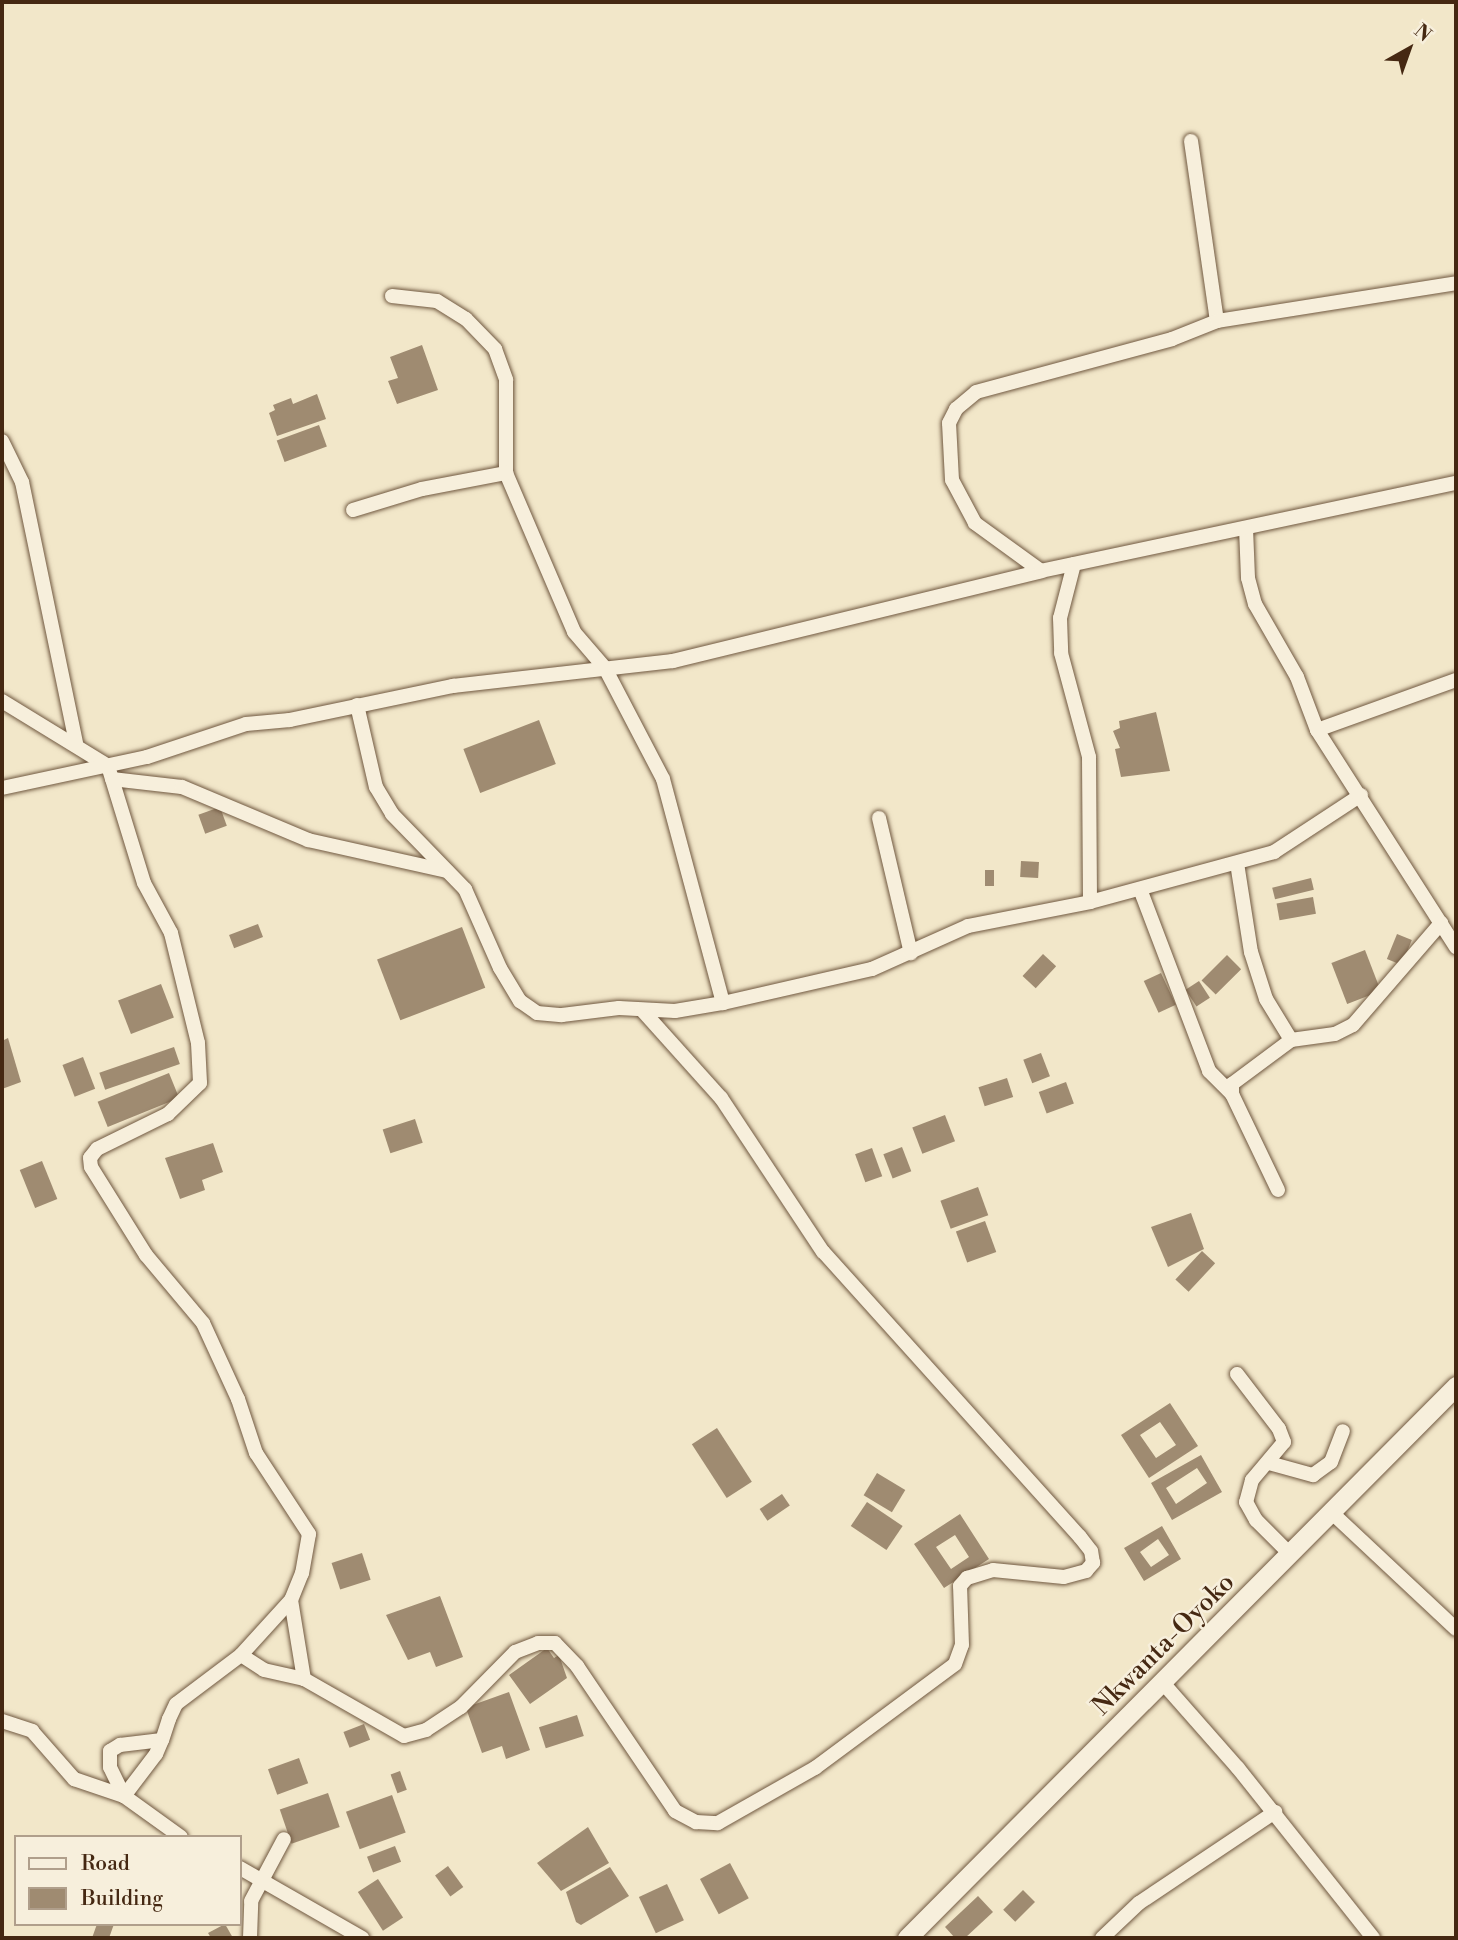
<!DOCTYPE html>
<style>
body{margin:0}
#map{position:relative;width:1458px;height:1940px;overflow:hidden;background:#f2e7c9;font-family:"Libre Bodoni",serif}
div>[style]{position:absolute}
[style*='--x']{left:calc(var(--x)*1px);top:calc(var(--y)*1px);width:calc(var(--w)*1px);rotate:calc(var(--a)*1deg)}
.building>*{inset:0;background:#9f8b71;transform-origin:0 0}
.roads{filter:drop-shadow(0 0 2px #705840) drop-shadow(0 0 2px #705840)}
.street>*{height:14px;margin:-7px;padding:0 7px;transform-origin:7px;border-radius:7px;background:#f7efdc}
.secondary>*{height:19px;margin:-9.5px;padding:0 9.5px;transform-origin:9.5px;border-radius:9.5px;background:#f7efdc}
span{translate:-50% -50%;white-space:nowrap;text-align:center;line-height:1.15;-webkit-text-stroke:5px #f7efdc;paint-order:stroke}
.street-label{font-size:26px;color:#452812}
.frame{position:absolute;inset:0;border:4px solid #452812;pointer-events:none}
.legend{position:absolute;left:14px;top:1835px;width:228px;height:91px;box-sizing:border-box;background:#f7efdc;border:2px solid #b09f8b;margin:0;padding:9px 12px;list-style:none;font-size:21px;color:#452812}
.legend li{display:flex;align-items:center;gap:14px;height:35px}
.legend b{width:35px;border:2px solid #b09f8b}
.north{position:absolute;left:1374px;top:14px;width:70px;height:70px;-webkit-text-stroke:5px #f7efdc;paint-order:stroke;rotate:40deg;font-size:19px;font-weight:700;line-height:28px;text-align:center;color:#452812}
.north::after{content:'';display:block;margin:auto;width:24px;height:32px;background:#452812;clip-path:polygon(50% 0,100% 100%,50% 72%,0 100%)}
</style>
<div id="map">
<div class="building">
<div style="clip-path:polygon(422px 345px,438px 390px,397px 404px,388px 381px,398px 378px,390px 357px)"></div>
<div style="clip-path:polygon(317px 394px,326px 419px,277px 436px,269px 413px,275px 410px,273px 405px,291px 398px,293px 404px)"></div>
<div style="left:319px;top:425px;width:23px;height:45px;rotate:70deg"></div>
<div style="clip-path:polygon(1156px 712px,1170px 771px,1121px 777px,1115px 749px,1120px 748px,1113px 731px,1120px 728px,1119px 721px)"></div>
<div style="left:539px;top:720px;width:47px;height:81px;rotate:69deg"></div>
<div style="left:220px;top:807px;width:20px;height:23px;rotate:70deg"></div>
<div style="left:1021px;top:861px;width:18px;height:16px;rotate:3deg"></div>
<div style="left:985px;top:870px;width:9px;height:16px"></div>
<div style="left:1311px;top:878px;width:12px;height:40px;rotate:76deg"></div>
<div style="left:1313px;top:897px;width:17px;height:37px;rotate:80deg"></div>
<div style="left:258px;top:924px;width:14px;height:31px;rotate:69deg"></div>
<div style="left:462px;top:927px;width:65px;height:91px;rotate:69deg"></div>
<div style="left:1397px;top:934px;width:16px;height:27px;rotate:22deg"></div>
<div style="left:1365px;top:950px;width:44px;height:36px;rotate:69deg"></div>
<div style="left:1043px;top:954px;width:18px;height:30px;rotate:43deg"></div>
<div style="left:1227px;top:955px;width:20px;height:36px;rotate:45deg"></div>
<div style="left:1161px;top:973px;width:35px;height:19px;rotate:65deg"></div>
<div style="left:1199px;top:981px;width:20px;height:16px;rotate:57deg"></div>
<div style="left:161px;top:984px;width:36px;height:46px;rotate:69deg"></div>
<div style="clip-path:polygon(8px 1038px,21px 1082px,2px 1089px,2px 1041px)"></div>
<div style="left:174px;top:1047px;width:18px;height:79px;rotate:71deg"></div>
<div style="left:1041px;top:1053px;width:25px;height:19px;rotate:69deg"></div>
<div style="left:83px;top:1057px;width:34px;height:22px;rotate:69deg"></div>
<div style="left:169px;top:1073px;width:27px;height:77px;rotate:68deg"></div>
<div style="left:1007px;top:1078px;width:20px;height:30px;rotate:72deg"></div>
<div style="left:1066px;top:1082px;width:23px;height:29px;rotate:70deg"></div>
<div style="left:945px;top:1115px;width:28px;height:35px;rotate:69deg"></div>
<div style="left:415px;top:1119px;width:25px;height:34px;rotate:72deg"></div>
<div style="clip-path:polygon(213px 1143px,223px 1172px,202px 1180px,205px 1190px,180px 1199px,165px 1158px)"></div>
<div style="left:902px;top:1147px;width:26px;height:20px;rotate:69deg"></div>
<div style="left:872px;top:1148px;width:30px;height:18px;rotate:70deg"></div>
<div style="left:42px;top:1161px;width:41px;height:24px;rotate:68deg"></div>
<div style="left:978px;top:1187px;width:30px;height:40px;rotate:70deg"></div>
<div style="clip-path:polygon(1191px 1213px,1204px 1249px,1168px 1267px,1151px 1227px)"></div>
<div style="left:985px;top:1221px;width:33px;height:31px;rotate:70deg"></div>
<div style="left:1202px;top:1251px;width:18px;height:39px;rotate:43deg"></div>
<div style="clip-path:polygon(evenodd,1170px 1403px,1198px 1446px,1149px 1478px,1121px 1435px,1170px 1403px,1160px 1422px,1176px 1445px,1156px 1458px,1140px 1435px,1160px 1422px)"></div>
<div style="left:717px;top:1428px;width:64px;height:30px;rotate:57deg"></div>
<div style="clip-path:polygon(evenodd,1201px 1455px,1222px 1492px,1172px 1520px,1151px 1483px,1201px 1455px,1197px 1468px,1207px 1483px,1176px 1504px,1166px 1488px,1197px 1468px)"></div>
<div style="left:877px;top:1473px;width:33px;height:26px;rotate:31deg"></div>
<div style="left:782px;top:1494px;width:14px;height:27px;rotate:56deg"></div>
<div style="left:867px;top:1502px;width:43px;height:29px;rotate:34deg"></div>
<div style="clip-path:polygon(evenodd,960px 1514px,989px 1559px,944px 1588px,914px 1544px,960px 1514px,955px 1535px,969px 1557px,951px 1569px,936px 1547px,955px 1535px)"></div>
<div style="clip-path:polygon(evenodd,1162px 1526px,1181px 1559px,1144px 1581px,1124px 1548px,1162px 1526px,1158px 1539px,1169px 1555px,1151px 1567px,1140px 1552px,1158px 1539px)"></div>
<div style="left:362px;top:1553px;width:28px;height:32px;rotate:72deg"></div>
<div style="clip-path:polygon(440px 1596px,463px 1657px,436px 1667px,430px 1652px,408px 1660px,386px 1615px)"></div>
<div style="clip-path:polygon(547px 1648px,554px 1658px,559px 1655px,567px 1678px,530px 1704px,509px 1675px)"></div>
<div style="clip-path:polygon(509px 1692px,530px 1750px,506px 1759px,502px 1746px,482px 1753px,467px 1711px,467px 1707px)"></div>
<div style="left:577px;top:1715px;width:22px;height:40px;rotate:72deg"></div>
<div style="left:364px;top:1724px;width:17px;height:22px;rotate:69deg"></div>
<div style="left:299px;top:1758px;width:27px;height:33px;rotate:70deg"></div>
<div style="left:400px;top:1771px;width:20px;height:10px;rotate:70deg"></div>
<div style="left:328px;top:1793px;width:36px;height:51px;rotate:71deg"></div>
<div style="left:392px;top:1795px;width:40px;height:49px;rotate:70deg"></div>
<div style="clip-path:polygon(588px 1827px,609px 1863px,561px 1891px,537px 1863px)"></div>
<div style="left:395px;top:1846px;width:17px;height:30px;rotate:69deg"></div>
<div style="left:730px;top:1863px;width:40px;height:34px;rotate:62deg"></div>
<div style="left:448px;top:1866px;width:26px;height:16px;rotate:54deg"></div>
<div style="clip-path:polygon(610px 1867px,629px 1896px,581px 1925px,576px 1922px,566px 1892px)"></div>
<div style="left:378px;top:1879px;width:46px;height:24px;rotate:57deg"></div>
<div style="left:667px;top:1884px;width:40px;height:31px;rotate:65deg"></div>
<div style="left:1023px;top:1890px;width:17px;height:28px;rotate:45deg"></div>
<div style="clip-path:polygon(978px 1896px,993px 1912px,965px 1938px,955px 1938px,945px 1927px)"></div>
<div style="clip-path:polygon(97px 1924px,114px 1924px,109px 1938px,92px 1938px)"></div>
<div style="clip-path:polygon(225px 1924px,233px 1938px,211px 1938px,208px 1933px)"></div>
</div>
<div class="roads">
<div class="street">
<div style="--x:1191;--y:141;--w:182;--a:81.8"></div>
<div style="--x:392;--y:296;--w:45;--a:6.3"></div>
<div style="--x:437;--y:301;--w:34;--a:32"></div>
<div style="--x:466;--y:319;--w:42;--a:46"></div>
<div style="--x:495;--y:349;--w:33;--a:70"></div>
<div style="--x:506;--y:380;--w:93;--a:90"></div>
<div style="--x:506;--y:473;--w:173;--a:66.8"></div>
<div style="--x:574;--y:632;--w:48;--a:49.3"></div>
<div style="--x:605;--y:668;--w:125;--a:62.4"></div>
<div style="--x:663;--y:779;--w:232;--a:75"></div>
<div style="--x:723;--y:1003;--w:153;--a:-12.9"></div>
<div style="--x:872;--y:969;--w:105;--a:-24.1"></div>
<div style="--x:968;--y:926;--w:124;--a:-11.1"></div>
<div style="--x:1090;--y:902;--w:191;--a:-15.2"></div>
<div style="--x:1274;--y:852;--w:104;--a:-33.2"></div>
<div style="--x:2;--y:441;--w:46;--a:64"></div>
<div style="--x:22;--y:482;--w:267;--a:78.3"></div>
<div style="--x:353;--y:510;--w:72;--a:-16.9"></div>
<div style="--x:422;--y:489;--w:86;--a:-10.8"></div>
<div style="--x:1246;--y:528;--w:50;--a:87.7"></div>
<div style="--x:1248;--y:578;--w:27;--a:75"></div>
<div style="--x:1255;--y:604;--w:84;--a:60.1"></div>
<div style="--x:1297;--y:677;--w:57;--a:69.3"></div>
<div style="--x:1317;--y:730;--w:258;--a:57.4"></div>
<div style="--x:1074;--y:564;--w:56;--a:104.5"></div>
<div style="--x:1060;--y:618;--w:35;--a:88"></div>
<div style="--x:1061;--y:653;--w:108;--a:74.9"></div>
<div style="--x:1089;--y:757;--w:145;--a:89.6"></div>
<div style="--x:1041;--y:571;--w:82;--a:-144"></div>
<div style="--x:975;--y:523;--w:49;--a:-118.1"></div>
<div style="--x:952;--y:480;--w:57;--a:-93"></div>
<div style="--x:949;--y:423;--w:16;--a:-63"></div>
<div style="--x:956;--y:409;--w:26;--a:-40"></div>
<div style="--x:976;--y:392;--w:203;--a:-15.1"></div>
<div style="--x:1172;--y:339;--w:48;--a:-21.8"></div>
<div style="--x:1217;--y:321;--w:242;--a:-9"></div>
<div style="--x:2;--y:701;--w:124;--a:31.5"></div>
<div style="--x:108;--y:766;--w:122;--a:72.9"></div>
<div style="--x:144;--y:883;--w:57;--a:61.6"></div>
<div style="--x:171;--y:933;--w:113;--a:76.2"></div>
<div style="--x:198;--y:1043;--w:40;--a:87.1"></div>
<div style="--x:200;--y:1083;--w:45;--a:135.9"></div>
<div style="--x:168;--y:1114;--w:79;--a:153.8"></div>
<div style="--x:97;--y:1149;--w:11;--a:128"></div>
<div style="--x:90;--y:1158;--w:9;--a:84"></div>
<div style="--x:91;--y:1167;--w:104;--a:58"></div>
<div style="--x:146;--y:1255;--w:89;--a:50"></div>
<div style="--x:203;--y:1323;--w:84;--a:65.3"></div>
<div style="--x:238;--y:1399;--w:57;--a:71.6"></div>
<div style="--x:256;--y:1453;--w:97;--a:56.8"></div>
<div style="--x:309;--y:1534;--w:40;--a:100"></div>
<div style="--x:302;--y:1573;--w:29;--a:112"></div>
<div style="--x:291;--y:1600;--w:74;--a:132.3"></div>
<div style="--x:241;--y:1655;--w:81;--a:143"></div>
<div style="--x:176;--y:1704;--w:17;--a:115"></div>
<div style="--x:169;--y:1719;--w:22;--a:108"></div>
<div style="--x:162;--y:1740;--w:15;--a:113"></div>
<div style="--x:156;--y:1754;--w:53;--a:127.3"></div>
<div style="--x:124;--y:1796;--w:32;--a:-116"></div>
<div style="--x:110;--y:1767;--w:16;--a:-90"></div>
<div style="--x:110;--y:1751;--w:12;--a:-31"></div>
<div style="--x:120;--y:1745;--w:42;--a:-6.8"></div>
<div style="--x:357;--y:705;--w:84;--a:77"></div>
<div style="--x:376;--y:787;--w:31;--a:59"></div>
<div style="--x:392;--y:814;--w:105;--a:45.8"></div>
<div style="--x:465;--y:889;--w:86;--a:66.1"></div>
<div style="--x:500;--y:968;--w:39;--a:59"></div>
<div style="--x:520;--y:1001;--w:21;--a:35"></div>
<div style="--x:537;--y:1013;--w:25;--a:5"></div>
<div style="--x:562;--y:1015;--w:57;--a:-7"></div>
<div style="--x:619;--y:1008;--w:56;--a:3.1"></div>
<div style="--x:675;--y:1011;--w:49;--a:-9.5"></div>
<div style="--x:1317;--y:730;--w:148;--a:-19.8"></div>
<div style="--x:112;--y:779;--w:70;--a:6.5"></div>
<div style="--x:182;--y:787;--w:137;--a:22.8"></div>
<div style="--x:308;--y:840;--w:142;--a:12.6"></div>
<div style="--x:2;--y:788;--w:148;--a:-12.1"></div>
<div style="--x:147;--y:757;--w:104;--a:-18.4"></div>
<div style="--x:246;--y:724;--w:44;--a:-5.2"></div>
<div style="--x:290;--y:720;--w:167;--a:-11.8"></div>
<div style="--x:453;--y:686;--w:221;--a:-6.5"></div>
<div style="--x:673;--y:661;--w:379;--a:-13.7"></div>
<div style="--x:1041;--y:571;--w:424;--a:-12"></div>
<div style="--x:879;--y:818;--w:139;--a:76.7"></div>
<div style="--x:1237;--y:863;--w:90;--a:81.1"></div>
<div style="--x:1251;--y:952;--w:49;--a:72.3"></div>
<div style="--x:1266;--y:999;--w:48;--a:58.6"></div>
<div style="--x:1291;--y:1040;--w:44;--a:-7.8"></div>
<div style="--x:1335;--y:1034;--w:20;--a:-27"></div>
<div style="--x:1353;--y:1025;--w:135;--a:-49.2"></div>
<div style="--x:1140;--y:889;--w:195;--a:69.2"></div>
<div style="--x:1209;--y:1071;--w:33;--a:45"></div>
<div style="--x:1278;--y:1190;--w:106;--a:-115.6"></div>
<div style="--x:1232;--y:1094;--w:10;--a:-90"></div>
<div style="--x:1232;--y:1084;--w:74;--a:-36.7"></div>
<div style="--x:1237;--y:1374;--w:69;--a:52.6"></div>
<div style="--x:1279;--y:1429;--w:14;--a:69"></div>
<div style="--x:1284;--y:1442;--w:50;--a:130.1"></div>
<div style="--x:1252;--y:1480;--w:23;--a:105"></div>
<div style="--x:1246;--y:1502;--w:21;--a:61"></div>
<div style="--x:1256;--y:1520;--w:49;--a:45"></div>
<div style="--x:1269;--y:1463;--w:46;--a:15.3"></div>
<div style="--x:1313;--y:1475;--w:22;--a:-36"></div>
<div style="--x:1331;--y:1462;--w:33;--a:-69"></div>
<div style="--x:1331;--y:1512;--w:171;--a:43.1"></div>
<div style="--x:291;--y:1600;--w:80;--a:80.7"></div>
<div style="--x:241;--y:1655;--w:27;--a:33"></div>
<div style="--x:264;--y:1670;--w:41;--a:12.7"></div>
<div style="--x:304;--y:1679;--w:115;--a:29.7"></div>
<div style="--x:404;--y:1736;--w:23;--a:-15"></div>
<div style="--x:426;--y:1730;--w:42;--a:-33.3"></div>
<div style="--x:461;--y:1707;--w:77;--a:-45.5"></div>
<div style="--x:515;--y:1652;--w:25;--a:-21"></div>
<div style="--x:538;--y:1643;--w:17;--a:0"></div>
<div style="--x:555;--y:1643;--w:32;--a:46"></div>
<div style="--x:577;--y:1666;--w:175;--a:55.9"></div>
<div style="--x:675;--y:1811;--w:24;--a:28"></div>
<div style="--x:696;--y:1822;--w:22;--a:3"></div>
<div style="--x:718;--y:1823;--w:112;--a:-29.6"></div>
<div style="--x:815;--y:1768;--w:174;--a:-36.6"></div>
<div style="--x:955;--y:1664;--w:20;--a:-70"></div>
<div style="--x:962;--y:1645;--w:59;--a:-91.9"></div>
<div style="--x:960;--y:1586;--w:11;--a:-49"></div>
<div style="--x:967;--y:1578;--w:27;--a:-17"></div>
<div style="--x:993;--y:1570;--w:71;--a:5.6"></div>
<div style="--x:1064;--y:1577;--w:23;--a:-15"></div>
<div style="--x:1086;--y:1571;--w:11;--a:-49"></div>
<div style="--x:1093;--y:1563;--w:12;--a:-99"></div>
<div style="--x:1091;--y:1551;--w:18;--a:-128"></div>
<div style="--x:1080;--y:1537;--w:384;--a:-132"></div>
<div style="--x:823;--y:1252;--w:185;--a:-123.5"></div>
<div style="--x:721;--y:1098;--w:118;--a:-131.9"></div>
<div style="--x:1163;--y:1683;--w:113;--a:48.6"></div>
<div style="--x:1238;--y:1768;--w:217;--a:51.5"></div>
<div style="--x:2;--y:1721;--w:32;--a:18"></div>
<div style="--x:32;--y:1731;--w:64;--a:48.8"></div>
<div style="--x:74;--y:1779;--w:53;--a:18.8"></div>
<div style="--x:124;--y:1796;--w:70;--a:35.7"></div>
<div style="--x:240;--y:1868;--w:141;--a:29.8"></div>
<div style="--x:250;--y:1938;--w:37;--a:-88"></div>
<div style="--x:251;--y:1901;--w:70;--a:-62"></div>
<div style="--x:1102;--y:1938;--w:51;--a:-43.4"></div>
<div style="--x:1139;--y:1903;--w:164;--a:-33.8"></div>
</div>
<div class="secondary">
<div style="--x:907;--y:1938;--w:779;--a:-45.16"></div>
</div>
</div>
<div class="street-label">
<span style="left:1164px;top:1645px;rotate:-45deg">Nkwanta-Oyoko</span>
</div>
<div class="frame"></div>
<ul class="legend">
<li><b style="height:9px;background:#f7efdc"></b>Road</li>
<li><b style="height:19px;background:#9f8b71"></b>Building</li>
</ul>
<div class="north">N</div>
</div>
